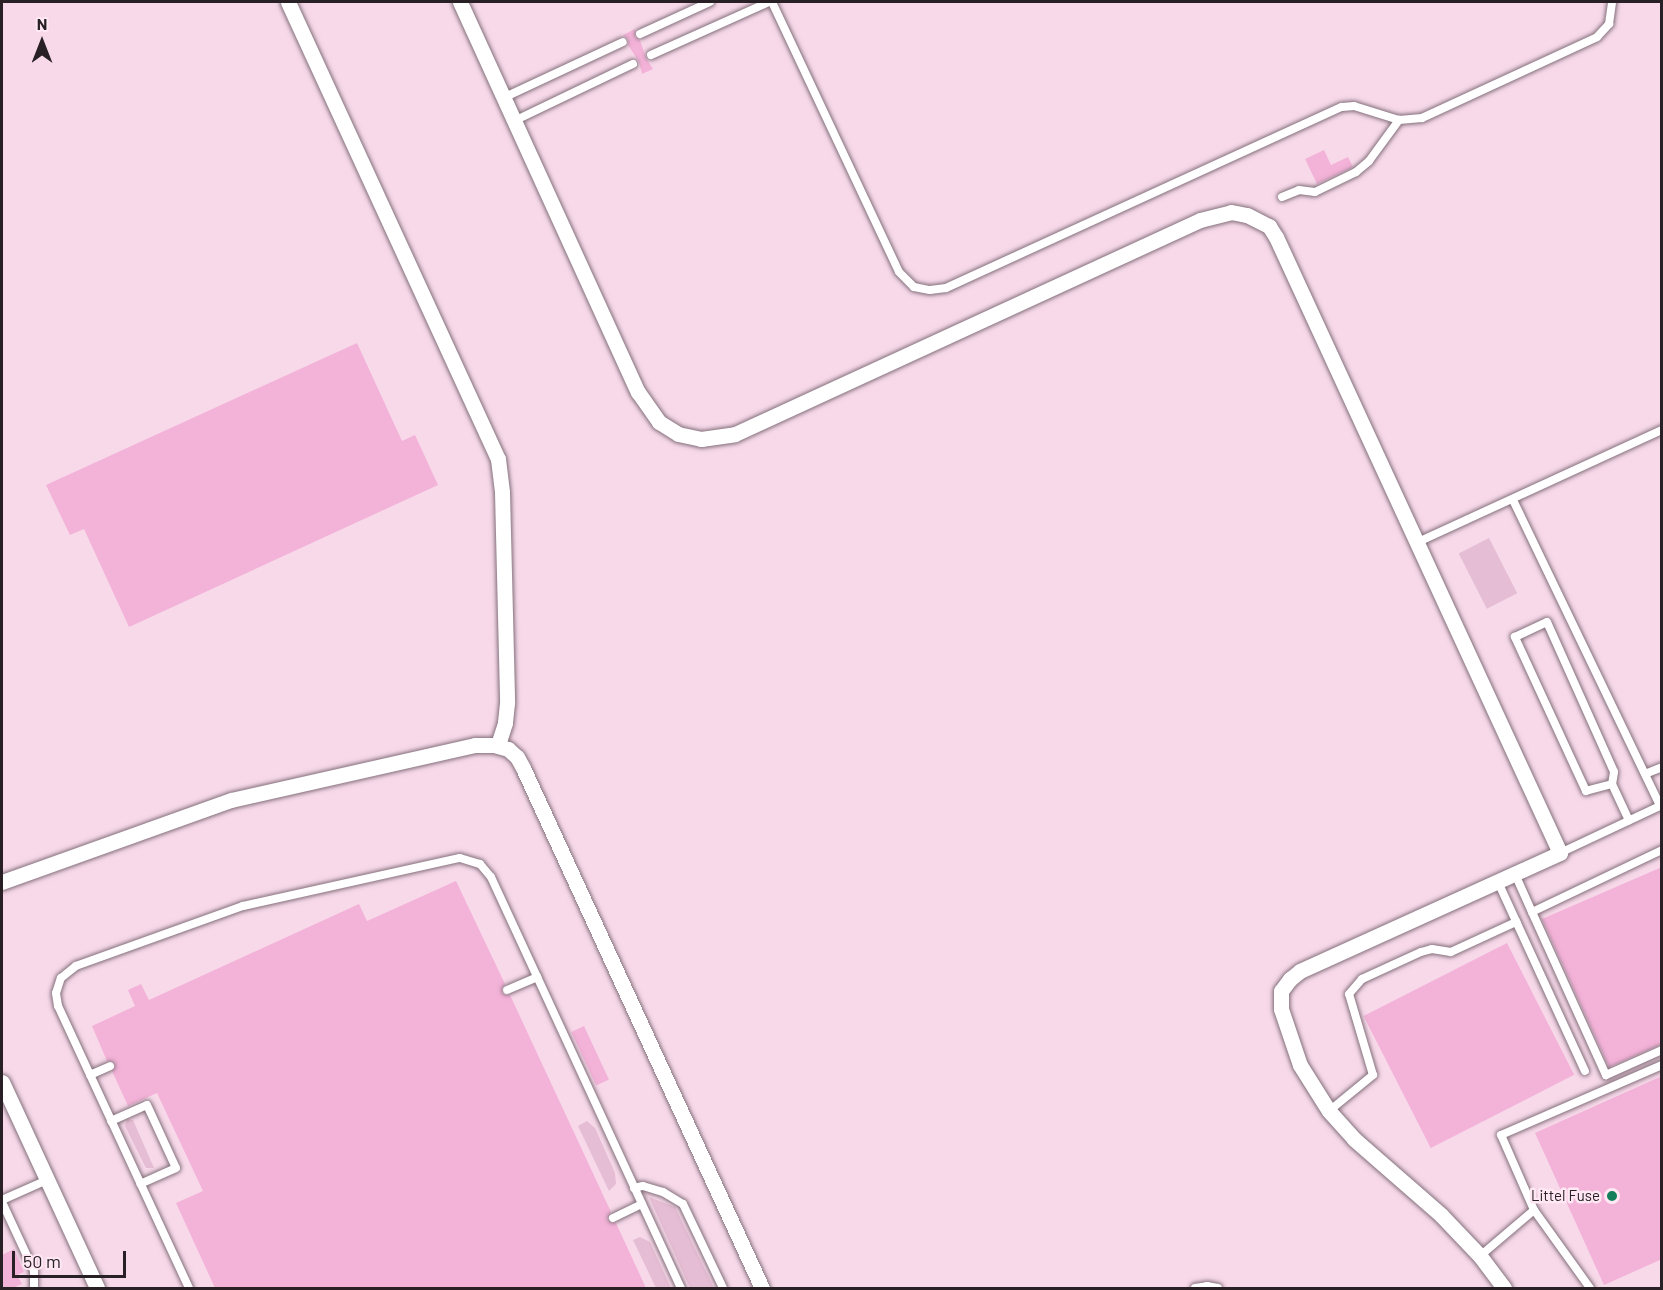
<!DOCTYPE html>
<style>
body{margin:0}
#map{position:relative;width:1663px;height:1290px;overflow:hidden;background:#ffe8f4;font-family:Barlow,sans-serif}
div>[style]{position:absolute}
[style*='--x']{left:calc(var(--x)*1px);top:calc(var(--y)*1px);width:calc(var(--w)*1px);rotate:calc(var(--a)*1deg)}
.built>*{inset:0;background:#f7d9ea;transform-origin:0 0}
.green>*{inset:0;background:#e5bdd4;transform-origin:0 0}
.building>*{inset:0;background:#f3b2d8;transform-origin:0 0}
.roads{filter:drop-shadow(0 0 2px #84707b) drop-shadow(0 0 2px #84707b)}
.lane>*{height:8px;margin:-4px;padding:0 4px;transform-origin:4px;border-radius:4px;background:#fff}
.street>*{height:15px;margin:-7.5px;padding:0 7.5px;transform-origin:7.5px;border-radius:7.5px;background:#fff}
.dots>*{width:16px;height:16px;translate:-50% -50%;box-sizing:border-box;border:3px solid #ffe8f4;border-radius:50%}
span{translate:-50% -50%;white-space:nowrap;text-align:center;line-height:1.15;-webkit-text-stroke:5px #ffe8f4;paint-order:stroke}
.poi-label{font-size:15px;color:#282024}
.right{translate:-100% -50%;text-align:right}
.frame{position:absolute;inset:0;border:3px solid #282024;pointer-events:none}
.north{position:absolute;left:12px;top:12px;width:60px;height:60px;-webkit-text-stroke:4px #ffe8f4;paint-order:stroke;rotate:0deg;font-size:16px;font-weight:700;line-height:24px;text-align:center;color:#282024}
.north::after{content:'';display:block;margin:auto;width:21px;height:27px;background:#282024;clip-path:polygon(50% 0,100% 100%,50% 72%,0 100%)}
.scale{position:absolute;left:12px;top:1251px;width:114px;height:27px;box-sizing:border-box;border:3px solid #282024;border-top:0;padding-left:8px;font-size:18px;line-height:21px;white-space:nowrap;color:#282024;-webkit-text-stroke:4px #ffe8f4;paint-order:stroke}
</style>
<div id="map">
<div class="built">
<div style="left:2px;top:2px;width:1659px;height:1286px"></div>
</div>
<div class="green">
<div style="left:1489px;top:538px;width:62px;height:34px;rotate:63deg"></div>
<div style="clip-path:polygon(127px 1119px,133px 1120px,154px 1168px,146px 1168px,125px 1126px)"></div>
<div style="clip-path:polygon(587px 1121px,595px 1128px,615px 1173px,616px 1184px,609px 1191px,578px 1126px)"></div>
<div style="clip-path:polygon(649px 1197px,675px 1207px,714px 1288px,690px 1288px)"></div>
<div style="clip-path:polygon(640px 1237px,650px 1242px,671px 1288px,656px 1288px,633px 1240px)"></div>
</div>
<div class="building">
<div style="clip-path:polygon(635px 29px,635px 37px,640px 40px,646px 58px,653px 69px,642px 74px,639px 62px,628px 45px,628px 39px,623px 35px)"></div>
<div style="clip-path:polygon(1324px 150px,1331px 165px,1348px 157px,1353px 167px,1317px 184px,1305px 159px)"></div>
<div style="clip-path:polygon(357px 343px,402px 441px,415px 435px,438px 485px,129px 627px,84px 529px,70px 535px,46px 485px)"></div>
<div style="clip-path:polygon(1662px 867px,1662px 1044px,1609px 1067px,1542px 919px)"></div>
<div style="clip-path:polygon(456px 881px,505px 984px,502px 993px,510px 995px,611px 1212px,607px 1220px,616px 1223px,646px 1288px,215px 1288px,176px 1203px,203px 1191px,157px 1093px,128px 1106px,112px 1071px,115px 1063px,107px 1061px,92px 1026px,135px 1006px,128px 990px,141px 984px,149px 1000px,359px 904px,367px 921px)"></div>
<div style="left:1507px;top:943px;width:148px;height:161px;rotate:63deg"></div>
<div style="left:584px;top:1026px;width:59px;height:14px;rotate:65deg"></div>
<div style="clip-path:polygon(1662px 1076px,1662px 1259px,1604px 1285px,1535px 1133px)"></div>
<div style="clip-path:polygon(14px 1249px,24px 1272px,17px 1275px,22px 1284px,13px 1288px,2px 1288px,2px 1255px)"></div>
</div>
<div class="roads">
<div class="lane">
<div style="--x:772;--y:2;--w:298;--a:64.8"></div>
<div style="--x:899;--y:272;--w:21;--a:45"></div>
<div style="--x:914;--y:287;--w:16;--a:11"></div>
<div style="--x:930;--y:290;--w:16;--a:-7"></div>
<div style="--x:946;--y:288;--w:435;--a:-24.6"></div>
<div style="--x:1342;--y:107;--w:12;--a:-5"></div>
<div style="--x:1354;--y:106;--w:47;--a:17.3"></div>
<div style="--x:1399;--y:120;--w:23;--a:-5"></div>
<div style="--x:1422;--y:118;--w:193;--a:-24.8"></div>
<div style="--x:1597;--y:37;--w:18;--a:-47"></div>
<div style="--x:1609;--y:24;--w:22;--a:-82"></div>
<div style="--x:640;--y:34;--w:77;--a:-24.6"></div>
<div style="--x:651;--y:55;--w:129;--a:-24.2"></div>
<div style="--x:503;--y:98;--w:132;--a:-25"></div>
<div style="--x:514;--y:121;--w:132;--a:-25.6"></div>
<div style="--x:1282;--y:197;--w:18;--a:-22"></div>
<div style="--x:1299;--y:190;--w:16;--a:7"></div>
<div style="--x:1315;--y:192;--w:46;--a:-26"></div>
<div style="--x:1356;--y:172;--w:17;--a:-40"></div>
<div style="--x:1369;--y:161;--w:51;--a:-53.8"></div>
<div style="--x:1513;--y:500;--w:339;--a:64.3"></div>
<div style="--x:1416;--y:543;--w:271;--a:-24.7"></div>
<div style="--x:1645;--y:774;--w:18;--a:-22"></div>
<div style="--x:1612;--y:784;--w:27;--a:165"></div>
<div style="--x:1586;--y:791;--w:170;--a:-114.8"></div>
<div style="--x:1515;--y:637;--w:35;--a:-25"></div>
<div style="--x:1547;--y:622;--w:164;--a:65.9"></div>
<div style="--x:1614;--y:772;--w:12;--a:99"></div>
<div style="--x:1612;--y:784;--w:40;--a:65"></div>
<div style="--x:1560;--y:853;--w:113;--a:-25.2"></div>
<div style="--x:1515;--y:874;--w:42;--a:65.9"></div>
<div style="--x:1532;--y:912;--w:144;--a:-25.5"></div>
<div style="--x:1498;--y:882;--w:208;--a:65.3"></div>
<div style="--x:1532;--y:912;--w:179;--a:65.6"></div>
<div style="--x:1606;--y:1075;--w:61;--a:-24.1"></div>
<div style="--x:507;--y:990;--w:33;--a:-23"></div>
<div style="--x:90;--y:1075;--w:22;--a:-24"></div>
<div style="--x:1329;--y:1111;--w:57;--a:-39.3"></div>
<div style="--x:1373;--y:1075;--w:84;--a:-106.5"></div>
<div style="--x:1349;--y:994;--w:20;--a:-49"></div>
<div style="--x:1362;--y:979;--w:65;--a:-24.6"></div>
<div style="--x:1421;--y:952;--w:11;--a:-15"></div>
<div style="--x:1432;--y:949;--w:19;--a:9"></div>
<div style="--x:1451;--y:952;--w:72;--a:-24.8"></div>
<div style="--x:111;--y:1121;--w:39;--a:-24"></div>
<div style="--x:147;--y:1105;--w:69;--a:65.3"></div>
<div style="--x:176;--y:1168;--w:39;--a:156"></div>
<div style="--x:634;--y:1188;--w:9;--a:-13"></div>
<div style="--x:643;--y:1186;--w:21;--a:17"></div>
<div style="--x:663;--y:1192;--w:23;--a:31"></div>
<div style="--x:683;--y:1204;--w:93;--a:64.5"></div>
<div style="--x:2;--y:1200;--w:49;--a:-24"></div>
<div style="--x:2;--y:1202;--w:76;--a:65.1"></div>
<div style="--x:34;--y:1271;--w:17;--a:90"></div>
<div style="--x:613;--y:1218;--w:32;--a:-26"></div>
<div style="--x:1480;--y:1256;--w:71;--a:-40.4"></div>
<div style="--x:189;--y:1288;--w:311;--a:-114.9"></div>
<div style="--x:58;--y:1006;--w:13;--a:-99"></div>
<div style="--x:56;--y:993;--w:16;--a:-72"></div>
<div style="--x:61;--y:978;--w:19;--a:-39"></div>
<div style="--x:76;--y:966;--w:177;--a:-19.8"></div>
<div style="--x:243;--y:906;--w:222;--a:-12.5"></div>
<div style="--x:460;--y:858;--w:21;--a:17"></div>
<div style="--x:480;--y:864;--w:17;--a:50"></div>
<div style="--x:491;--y:877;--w:453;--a:65.2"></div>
<div style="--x:1195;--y:1288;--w:12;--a:-9"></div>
<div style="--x:1207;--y:1286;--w:11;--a:10"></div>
<div style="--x:1590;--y:1288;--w:96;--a:-125.7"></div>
<div style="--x:1534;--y:1210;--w:82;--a:-113.7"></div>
<div style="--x:1501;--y:1135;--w:176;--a:-23.5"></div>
</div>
<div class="street">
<div style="--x:288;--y:2;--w:503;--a:65.32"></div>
<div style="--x:498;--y:459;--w:33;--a:83"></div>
<div style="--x:502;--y:492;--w:211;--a:88.6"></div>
<div style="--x:507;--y:703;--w:20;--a:96"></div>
<div style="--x:505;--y:723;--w:23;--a:108"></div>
<div style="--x:460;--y:2;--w:429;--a:65.5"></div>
<div style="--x:638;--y:392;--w:37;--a:55"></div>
<div style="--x:659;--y:422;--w:22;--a:32"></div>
<div style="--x:678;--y:434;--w:24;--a:12"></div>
<div style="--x:701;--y:439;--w:34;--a:-8"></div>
<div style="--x:735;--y:434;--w:512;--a:-24.71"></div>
<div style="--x:1200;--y:220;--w:32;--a:-14"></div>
<div style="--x:1231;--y:212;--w:16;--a:11"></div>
<div style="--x:1247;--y:215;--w:25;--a:27"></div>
<div style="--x:1269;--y:226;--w:13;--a:58"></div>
<div style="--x:1276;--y:237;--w:678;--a:65.25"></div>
<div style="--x:1560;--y:853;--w:286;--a:155.6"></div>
<div style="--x:1300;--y:971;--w:13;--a:141"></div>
<div style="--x:1290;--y:979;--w:15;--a:127"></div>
<div style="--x:1281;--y:991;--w:18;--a:90"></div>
<div style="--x:1281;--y:1009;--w:59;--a:71.3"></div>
<div style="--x:1300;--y:1065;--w:54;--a:57.8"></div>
<div style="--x:1329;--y:1111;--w:38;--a:48"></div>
<div style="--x:1354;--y:1139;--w:116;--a:41.1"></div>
<div style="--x:1441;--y:1215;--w:57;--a:46.4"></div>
<div style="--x:1480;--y:1256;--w:40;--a:53"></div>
<div style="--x:2;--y:882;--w:243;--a:-19.7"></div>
<div style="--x:231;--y:800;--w:250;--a:-12.7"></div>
<div style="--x:475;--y:745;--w:19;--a:0"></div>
<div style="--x:494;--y:745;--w:15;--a:16"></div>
<div style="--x:508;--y:749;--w:12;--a:42"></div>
<div style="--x:517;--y:757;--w:13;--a:61"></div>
<div style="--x:523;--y:768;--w:572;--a:65.32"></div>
<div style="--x:2;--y:1082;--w:227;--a:65.2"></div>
</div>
</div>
<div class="dots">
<div style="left:1612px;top:1196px;background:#147f5a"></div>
</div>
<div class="poi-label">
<span class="right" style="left:1600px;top:1196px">Littel Fuse</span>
</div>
<div class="frame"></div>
<div class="north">N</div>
<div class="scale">50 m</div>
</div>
